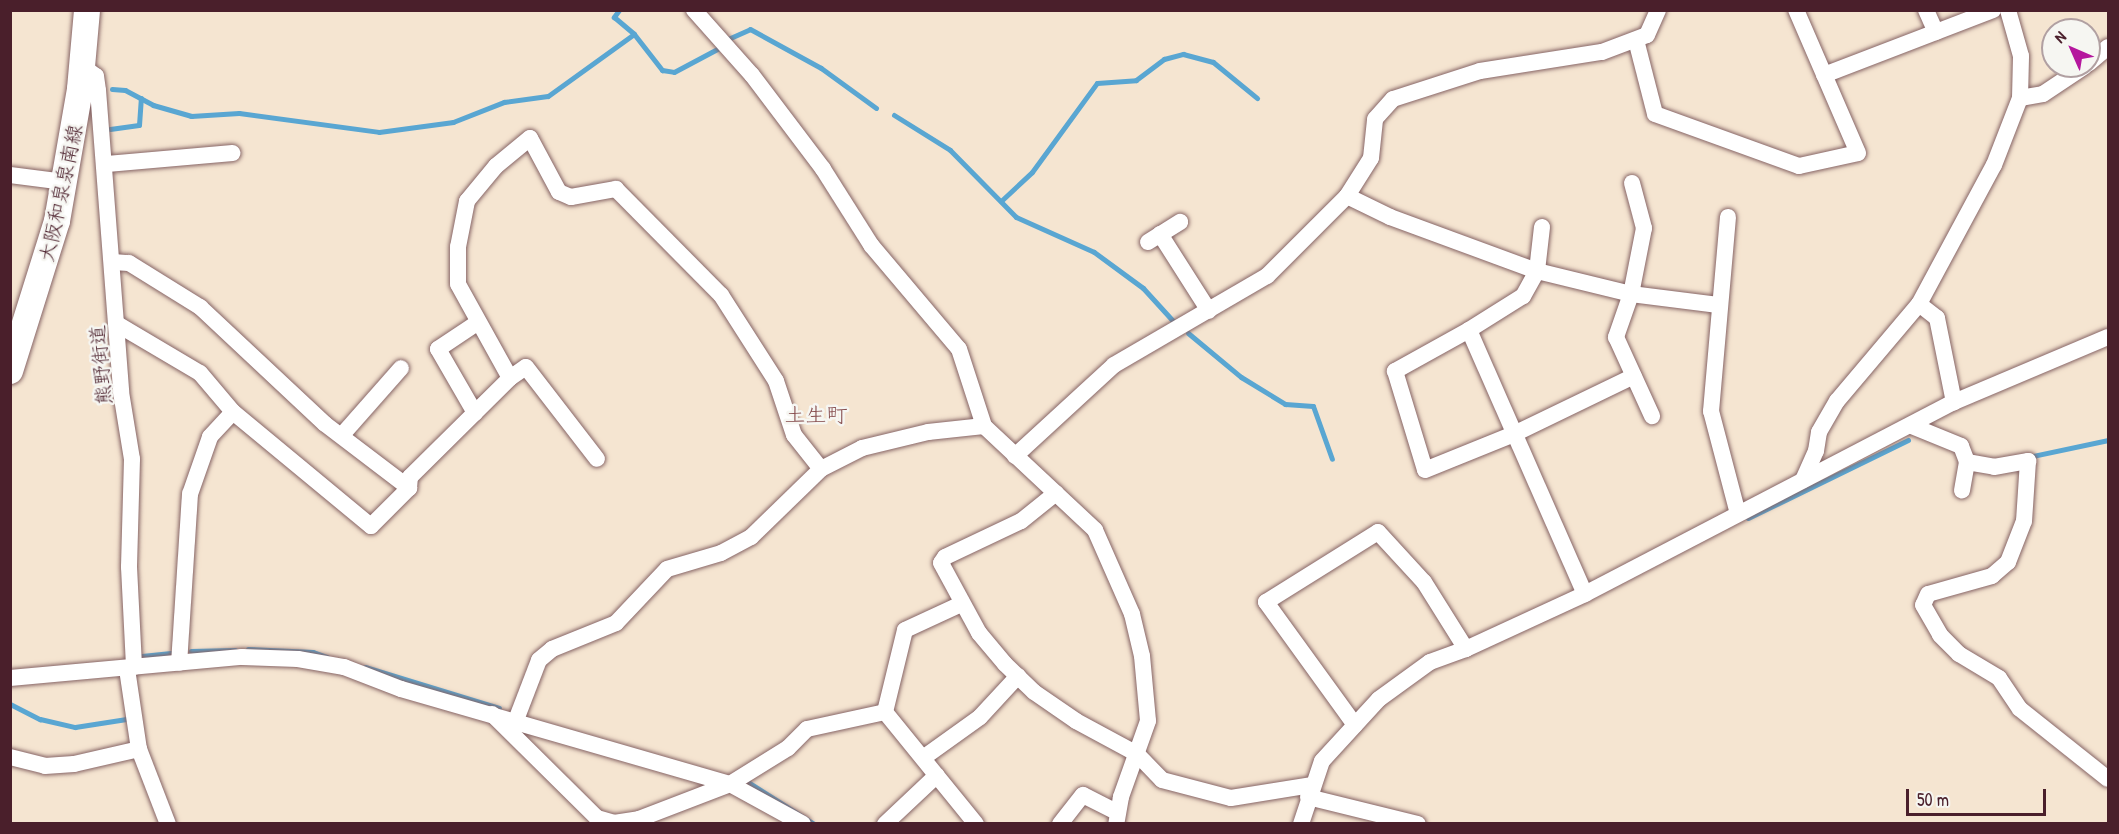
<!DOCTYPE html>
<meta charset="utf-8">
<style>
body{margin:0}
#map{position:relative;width:2119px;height:834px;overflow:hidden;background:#f5e5d1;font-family:"Patrick Hand","Klee One",sans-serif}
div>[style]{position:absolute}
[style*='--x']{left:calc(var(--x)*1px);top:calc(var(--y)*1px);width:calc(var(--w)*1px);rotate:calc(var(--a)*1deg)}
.stream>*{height:5px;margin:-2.5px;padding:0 2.5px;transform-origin:2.5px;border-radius:2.5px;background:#59a6d2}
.roads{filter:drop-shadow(0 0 2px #866465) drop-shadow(0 0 2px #866465)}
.street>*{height:16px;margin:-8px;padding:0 8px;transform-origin:8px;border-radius:8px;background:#fff}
.primary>*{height:26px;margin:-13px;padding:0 13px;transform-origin:13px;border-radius:13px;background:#fff}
span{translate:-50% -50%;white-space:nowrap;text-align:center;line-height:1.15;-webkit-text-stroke:5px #f6f6f2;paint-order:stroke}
.street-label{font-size:20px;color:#4a1f2b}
.neighbourhood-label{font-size:21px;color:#874e4f}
.frame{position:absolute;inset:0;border:12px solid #4a1f2b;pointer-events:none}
.north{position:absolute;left:2041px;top:18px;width:60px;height:60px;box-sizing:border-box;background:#f6f6f2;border:2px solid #b1a0a2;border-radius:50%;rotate:315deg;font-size:16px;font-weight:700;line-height:24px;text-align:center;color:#4a1f2b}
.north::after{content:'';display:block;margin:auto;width:21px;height:27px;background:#b5179e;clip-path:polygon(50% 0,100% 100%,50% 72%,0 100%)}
.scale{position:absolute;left:1906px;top:789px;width:140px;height:27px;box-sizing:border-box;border:3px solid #4a1f2b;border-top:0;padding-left:8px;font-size:18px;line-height:21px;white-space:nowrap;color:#4a1f2b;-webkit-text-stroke:4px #f6f6f2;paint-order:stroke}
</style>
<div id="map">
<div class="stream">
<div style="--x:619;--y:10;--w:9;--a:126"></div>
<div style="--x:614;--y:17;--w:26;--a:40"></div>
<div style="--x:728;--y:39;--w:24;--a:-24"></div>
<div style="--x:750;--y:29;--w:81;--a:28.8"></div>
<div style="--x:821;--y:68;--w:68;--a:36"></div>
<div style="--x:112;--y:89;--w:13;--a:4"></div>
<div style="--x:125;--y:90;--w:32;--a:28"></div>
<div style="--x:153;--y:105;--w:40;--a:16"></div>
<div style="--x:191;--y:116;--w:48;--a:-3.6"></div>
<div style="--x:239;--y:113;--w:141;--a:7.7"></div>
<div style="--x:379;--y:132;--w:75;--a:-7.7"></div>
<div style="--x:453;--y:122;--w:55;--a:-21.4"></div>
<div style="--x:504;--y:102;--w:44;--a:-7.8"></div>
<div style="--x:548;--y:96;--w:106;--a:-35.8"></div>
<div style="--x:634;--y:34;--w:46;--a:52.1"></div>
<div style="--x:662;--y:70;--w:12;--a:9"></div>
<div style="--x:674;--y:72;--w:49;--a:-28.1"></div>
<div style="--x:894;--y:115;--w:66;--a:32"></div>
<div style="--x:950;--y:150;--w:94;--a:45.4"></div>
<div style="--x:1016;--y:217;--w:85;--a:24.2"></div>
<div style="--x:1094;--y:252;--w:61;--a:36.3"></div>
<div style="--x:1143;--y:288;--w:45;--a:47.7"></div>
<div style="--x:110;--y:129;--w:29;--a:-8"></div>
<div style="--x:139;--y:125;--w:27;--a:-86"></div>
<div style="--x:1001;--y:201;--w:42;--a:-43.1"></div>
<div style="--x:1032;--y:172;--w:110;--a:-53.9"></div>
<div style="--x:1097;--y:83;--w:39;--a:-4"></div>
<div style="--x:1136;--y:80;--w:35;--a:-37"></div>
<div style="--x:1164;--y:59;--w:20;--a:-15"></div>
<div style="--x:1183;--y:54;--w:31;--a:15"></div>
<div style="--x:1213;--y:62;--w:57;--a:39.3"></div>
<div style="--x:1188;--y:333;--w:69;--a:39.7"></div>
<div style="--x:1241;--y:377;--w:52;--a:31.5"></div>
<div style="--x:1285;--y:404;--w:28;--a:4"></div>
<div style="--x:1313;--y:406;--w:56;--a:70.3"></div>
<div style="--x:2028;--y:457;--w:82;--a:-12"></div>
<div style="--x:1748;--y:518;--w:178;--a:-26"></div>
<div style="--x:248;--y:649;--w:65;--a:2.6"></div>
<div style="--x:313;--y:652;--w:15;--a:20"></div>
<div style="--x:191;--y:651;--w:44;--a:-1.3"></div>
<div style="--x:142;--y:656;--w:29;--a:-6"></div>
<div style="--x:365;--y:667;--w:140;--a:17"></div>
<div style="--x:10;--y:704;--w:34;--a:27"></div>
<div style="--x:40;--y:719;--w:36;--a:13"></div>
<div style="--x:75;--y:727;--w:52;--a:-8.9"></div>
<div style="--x:748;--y:782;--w:78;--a:32.5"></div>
</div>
<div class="roads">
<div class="street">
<div style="--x:694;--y:10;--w:87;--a:48.3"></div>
<div style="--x:752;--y:75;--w:118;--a:52.9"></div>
<div style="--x:823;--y:169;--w:90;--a:57.7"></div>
<div style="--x:871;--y:245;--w:136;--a:49.8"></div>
<div style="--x:959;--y:349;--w:81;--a:72"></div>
<div style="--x:1926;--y:10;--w:24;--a:66"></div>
<div style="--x:1636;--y:40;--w:76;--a:75.6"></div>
<div style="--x:1655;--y:114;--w:153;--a:19.9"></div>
<div style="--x:1799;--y:166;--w:60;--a:-12.4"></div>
<div style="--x:1858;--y:153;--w:156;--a:-113.4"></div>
<div style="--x:2089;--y:63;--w:25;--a:-40"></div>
<div style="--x:82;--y:66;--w:17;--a:36"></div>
<div style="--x:96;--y:76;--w:14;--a:82"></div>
<div style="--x:98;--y:90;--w:303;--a:85.6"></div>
<div style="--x:121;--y:392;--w:68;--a:80.7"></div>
<div style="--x:132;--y:459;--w:108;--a:91.6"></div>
<div style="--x:129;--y:567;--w:100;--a:87.1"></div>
<div style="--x:1824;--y:75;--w:181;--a:-21"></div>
<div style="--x:2020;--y:98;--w:23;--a:-10"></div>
<div style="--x:2043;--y:94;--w:50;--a:-33.7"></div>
<div style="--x:107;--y:164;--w:126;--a:-5"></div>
<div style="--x:10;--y:175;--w:55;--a:7.3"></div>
<div style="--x:1632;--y:183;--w:47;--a:75.1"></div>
<div style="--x:1644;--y:228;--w:67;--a:101.1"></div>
<div style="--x:1631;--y:294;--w:46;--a:109.2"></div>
<div style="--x:1616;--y:337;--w:87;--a:65.5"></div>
<div style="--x:1347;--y:196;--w:48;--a:26"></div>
<div style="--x:1390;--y:217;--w:157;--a:20.2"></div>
<div style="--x:1537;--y:271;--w:97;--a:13.7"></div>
<div style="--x:1631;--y:294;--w:88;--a:7.2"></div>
<div style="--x:1728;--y:217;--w:195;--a:95"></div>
<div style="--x:1711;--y:411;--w:106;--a:75.3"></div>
<div style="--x:1542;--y:227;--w:44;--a:96.5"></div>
<div style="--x:1537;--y:271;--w:29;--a:119"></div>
<div style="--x:1523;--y:296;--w:64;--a:147.8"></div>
<div style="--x:1469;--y:330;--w:288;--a:66.3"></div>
<div style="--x:1160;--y:234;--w:91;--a:57.5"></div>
<div style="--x:1148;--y:242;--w:38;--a:-32"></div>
<div style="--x:113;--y:262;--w:16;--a:4"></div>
<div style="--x:129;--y:263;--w:84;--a:31.8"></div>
<div style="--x:200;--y:307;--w:171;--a:43.1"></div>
<div style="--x:325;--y:424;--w:106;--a:37.3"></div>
<div style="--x:1919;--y:304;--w:23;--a:38"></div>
<div style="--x:1937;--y:318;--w:86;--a:78.6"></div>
<div style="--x:117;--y:324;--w:96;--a:30.6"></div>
<div style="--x:200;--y:373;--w:51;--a:49.8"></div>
<div style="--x:233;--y:412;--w:34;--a:133"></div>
<div style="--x:210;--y:437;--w:60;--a:109.3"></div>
<div style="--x:190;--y:494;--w:169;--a:93.7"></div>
<div style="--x:1469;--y:330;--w:85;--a:151"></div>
<div style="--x:1395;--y:371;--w:103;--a:73.1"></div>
<div style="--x:1425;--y:470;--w:96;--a:-22"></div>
<div style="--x:1514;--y:434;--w:133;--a:-25.8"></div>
<div style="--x:510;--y:378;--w:19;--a:-35"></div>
<div style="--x:526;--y:367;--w:116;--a:52.3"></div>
<div style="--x:233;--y:412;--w:179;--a:39.6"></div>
<div style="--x:371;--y:526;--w:54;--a:-45"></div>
<div style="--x:409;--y:488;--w:11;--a:-85"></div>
<div style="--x:410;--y:477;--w:141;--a:-44.7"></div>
<div style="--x:510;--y:378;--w:107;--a:-119"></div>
<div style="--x:458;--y:284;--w:37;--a:-90"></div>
<div style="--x:458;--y:247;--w:47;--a:-78.9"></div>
<div style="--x:467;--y:201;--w:45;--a:-50.4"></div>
<div style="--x:496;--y:166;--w:44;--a:-39.5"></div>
<div style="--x:530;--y:138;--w:61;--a:61.8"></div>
<div style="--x:559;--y:192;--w:13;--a:23"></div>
<div style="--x:571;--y:197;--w:46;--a:-10.1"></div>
<div style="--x:616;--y:189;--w:149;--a:45.3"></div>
<div style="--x:721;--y:295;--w:102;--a:57.4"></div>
<div style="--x:776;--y:381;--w:57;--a:71.6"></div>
<div style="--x:794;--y:435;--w:43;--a:51.5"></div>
<div style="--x:475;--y:413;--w:74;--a:-120"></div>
<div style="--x:438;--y:349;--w:47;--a:-33.7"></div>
<div style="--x:1912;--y:426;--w:53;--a:22.2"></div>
<div style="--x:1961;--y:446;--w:17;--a:69"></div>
<div style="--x:1967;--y:462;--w:29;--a:100"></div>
<div style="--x:342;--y:435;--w:89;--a:-48.6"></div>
<div style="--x:1015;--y:456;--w:134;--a:-42.6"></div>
<div style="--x:1114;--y:365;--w:177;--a:-30.2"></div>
<div style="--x:1267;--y:276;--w:113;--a:-45"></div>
<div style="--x:1347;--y:196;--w:45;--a:-57.7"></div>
<div style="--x:1371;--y:158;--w:39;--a:-84"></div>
<div style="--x:1375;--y:119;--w:27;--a:-48"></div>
<div style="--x:1393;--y:99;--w:91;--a:-17.8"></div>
<div style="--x:1480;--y:71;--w:123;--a:-8.9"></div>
<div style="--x:1602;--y:52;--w:48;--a:-20.7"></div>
<div style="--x:1647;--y:35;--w:27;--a:-66"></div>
<div style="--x:1967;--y:462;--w:27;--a:10"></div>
<div style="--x:1994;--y:467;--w:35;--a:-10"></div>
<div style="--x:2028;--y:461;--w:60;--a:93.8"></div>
<div style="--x:2024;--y:521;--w:44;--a:111.3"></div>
<div style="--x:2008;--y:562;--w:21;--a:139"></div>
<div style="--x:1992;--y:576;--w:66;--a:164.3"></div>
<div style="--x:1928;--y:594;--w:12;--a:114"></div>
<div style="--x:1923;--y:605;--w:34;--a:60"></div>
<div style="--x:1940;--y:635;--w:27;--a:45"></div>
<div style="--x:1959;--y:654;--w:47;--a:31"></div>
<div style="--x:1999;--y:678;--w:37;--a:56"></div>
<div style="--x:2020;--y:709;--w:112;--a:38.5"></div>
<div style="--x:1803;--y:480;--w:32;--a:-66"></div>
<div style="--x:1816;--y:451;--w:19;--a:-81"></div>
<div style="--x:1819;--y:432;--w:36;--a:-60"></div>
<div style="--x:1837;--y:401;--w:127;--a:-49.8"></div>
<div style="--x:1919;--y:304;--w:158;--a:-61.7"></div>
<div style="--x:1994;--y:165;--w:72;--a:-68.8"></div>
<div style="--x:2020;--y:98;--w:42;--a:-88.6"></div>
<div style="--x:2021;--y:56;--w:48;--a:-105.8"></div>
<div style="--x:1056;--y:493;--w:45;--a:141.3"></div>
<div style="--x:1021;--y:521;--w:84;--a:154.7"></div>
<div style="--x:945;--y:557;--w:7;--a:124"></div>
<div style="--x:941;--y:563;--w:80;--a:61.5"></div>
<div style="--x:979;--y:633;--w:40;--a:50"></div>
<div style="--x:1005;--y:664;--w:40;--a:44"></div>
<div style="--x:1034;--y:692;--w:51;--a:34.6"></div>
<div style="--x:1076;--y:721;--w:69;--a:28.4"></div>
<div style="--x:1137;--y:754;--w:36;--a:46"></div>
<div style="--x:1162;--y:780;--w:71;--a:14.6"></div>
<div style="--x:1231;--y:798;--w:81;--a:-9.2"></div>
<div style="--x:127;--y:669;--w:81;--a:81.5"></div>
<div style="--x:139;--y:749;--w:80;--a:68.9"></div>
<div style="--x:10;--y:678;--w:233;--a:-5.2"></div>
<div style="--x:242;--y:657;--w:56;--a:2"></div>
<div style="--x:298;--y:659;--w:47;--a:9.9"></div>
<div style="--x:344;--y:667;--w:61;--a:21.1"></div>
<div style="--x:401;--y:689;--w:342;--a:16.1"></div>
<div style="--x:730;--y:784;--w:83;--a:28.7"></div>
<div style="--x:885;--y:712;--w:144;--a:50.9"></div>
<div style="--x:492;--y:714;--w:148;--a:44.7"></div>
<div style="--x:597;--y:818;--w:18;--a:16"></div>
<div style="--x:614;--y:823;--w:25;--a:-9"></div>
<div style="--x:516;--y:720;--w:64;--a:-69"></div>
<div style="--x:539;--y:660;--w:17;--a:-40"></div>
<div style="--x:552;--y:649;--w:69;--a:-22.1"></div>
<div style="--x:616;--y:623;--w:74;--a:-46.6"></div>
<div style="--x:667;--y:569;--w:56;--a:-16.5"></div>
<div style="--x:721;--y:553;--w:34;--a:-28"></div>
<div style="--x:751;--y:537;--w:98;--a:-44.2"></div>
<div style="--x:821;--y:469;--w:46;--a:-27.1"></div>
<div style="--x:862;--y:448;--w:68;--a:-13.6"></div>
<div style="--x:928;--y:432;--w:56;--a:-6.1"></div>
<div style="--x:984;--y:426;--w:152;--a:43.1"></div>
<div style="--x:1095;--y:530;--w:92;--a:66.2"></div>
<div style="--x:1132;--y:614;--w:43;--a:76.6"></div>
<div style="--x:1142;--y:656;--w:65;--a:84.7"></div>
<div style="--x:1148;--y:721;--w:81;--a:109.6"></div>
<div style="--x:1121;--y:797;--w:27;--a:100"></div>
<div style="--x:1355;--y:725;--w:152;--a:-125.9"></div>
<div style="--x:1266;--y:602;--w:132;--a:-32"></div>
<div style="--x:1378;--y:532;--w:68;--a:47.4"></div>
<div style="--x:1424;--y:582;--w:79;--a:57.9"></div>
<div style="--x:10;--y:757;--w:36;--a:14"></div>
<div style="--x:45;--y:766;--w:29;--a:-4"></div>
<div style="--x:74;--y:764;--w:67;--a:-13"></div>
<div style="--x:923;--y:758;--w:70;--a:-35.7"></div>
<div style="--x:980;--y:717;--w:56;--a:-47.2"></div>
<div style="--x:1308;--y:797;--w:113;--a:13.8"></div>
<div style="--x:637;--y:824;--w:5;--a:-68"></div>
<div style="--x:639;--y:819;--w:97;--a:-21"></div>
<div style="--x:730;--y:784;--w:68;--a:-31.8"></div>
<div style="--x:788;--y:748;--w:27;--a:-45"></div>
<div style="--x:807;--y:729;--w:80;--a:-12.3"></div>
<div style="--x:885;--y:712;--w:84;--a:-76.3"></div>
<div style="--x:905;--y:630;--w:62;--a:-24.9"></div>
<div style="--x:885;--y:824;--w:71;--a:-43.3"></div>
<div style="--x:1060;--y:824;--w:37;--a:-52"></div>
<div style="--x:1083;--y:795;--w:39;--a:27"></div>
<div style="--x:1301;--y:824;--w:66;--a:-71.6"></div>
<div style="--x:1322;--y:761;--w:84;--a:-47.4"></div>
<div style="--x:1379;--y:699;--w:63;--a:-36"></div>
<div style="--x:1430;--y:662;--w:38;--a:-20"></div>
<div style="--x:1466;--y:649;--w:131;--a:-24.8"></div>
<div style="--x:1585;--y:594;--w:416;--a:-27.5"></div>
<div style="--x:1954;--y:402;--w:167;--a:-22.9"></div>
</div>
<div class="primary">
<div style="--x:10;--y:371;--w:157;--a:-72.6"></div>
<div style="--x:57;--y:221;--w:134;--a:-80.1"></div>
<div style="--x:80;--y:89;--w:79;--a:-84.9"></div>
</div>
</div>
<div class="street-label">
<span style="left:60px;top:193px;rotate:-78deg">大阪和泉泉南線</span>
<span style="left:100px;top:365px;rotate:-95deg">熊野街道</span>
</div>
<div class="neighbourhood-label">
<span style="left:816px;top:415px">土生町</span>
</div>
<div class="frame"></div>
<div class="north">N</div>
<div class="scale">50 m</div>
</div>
